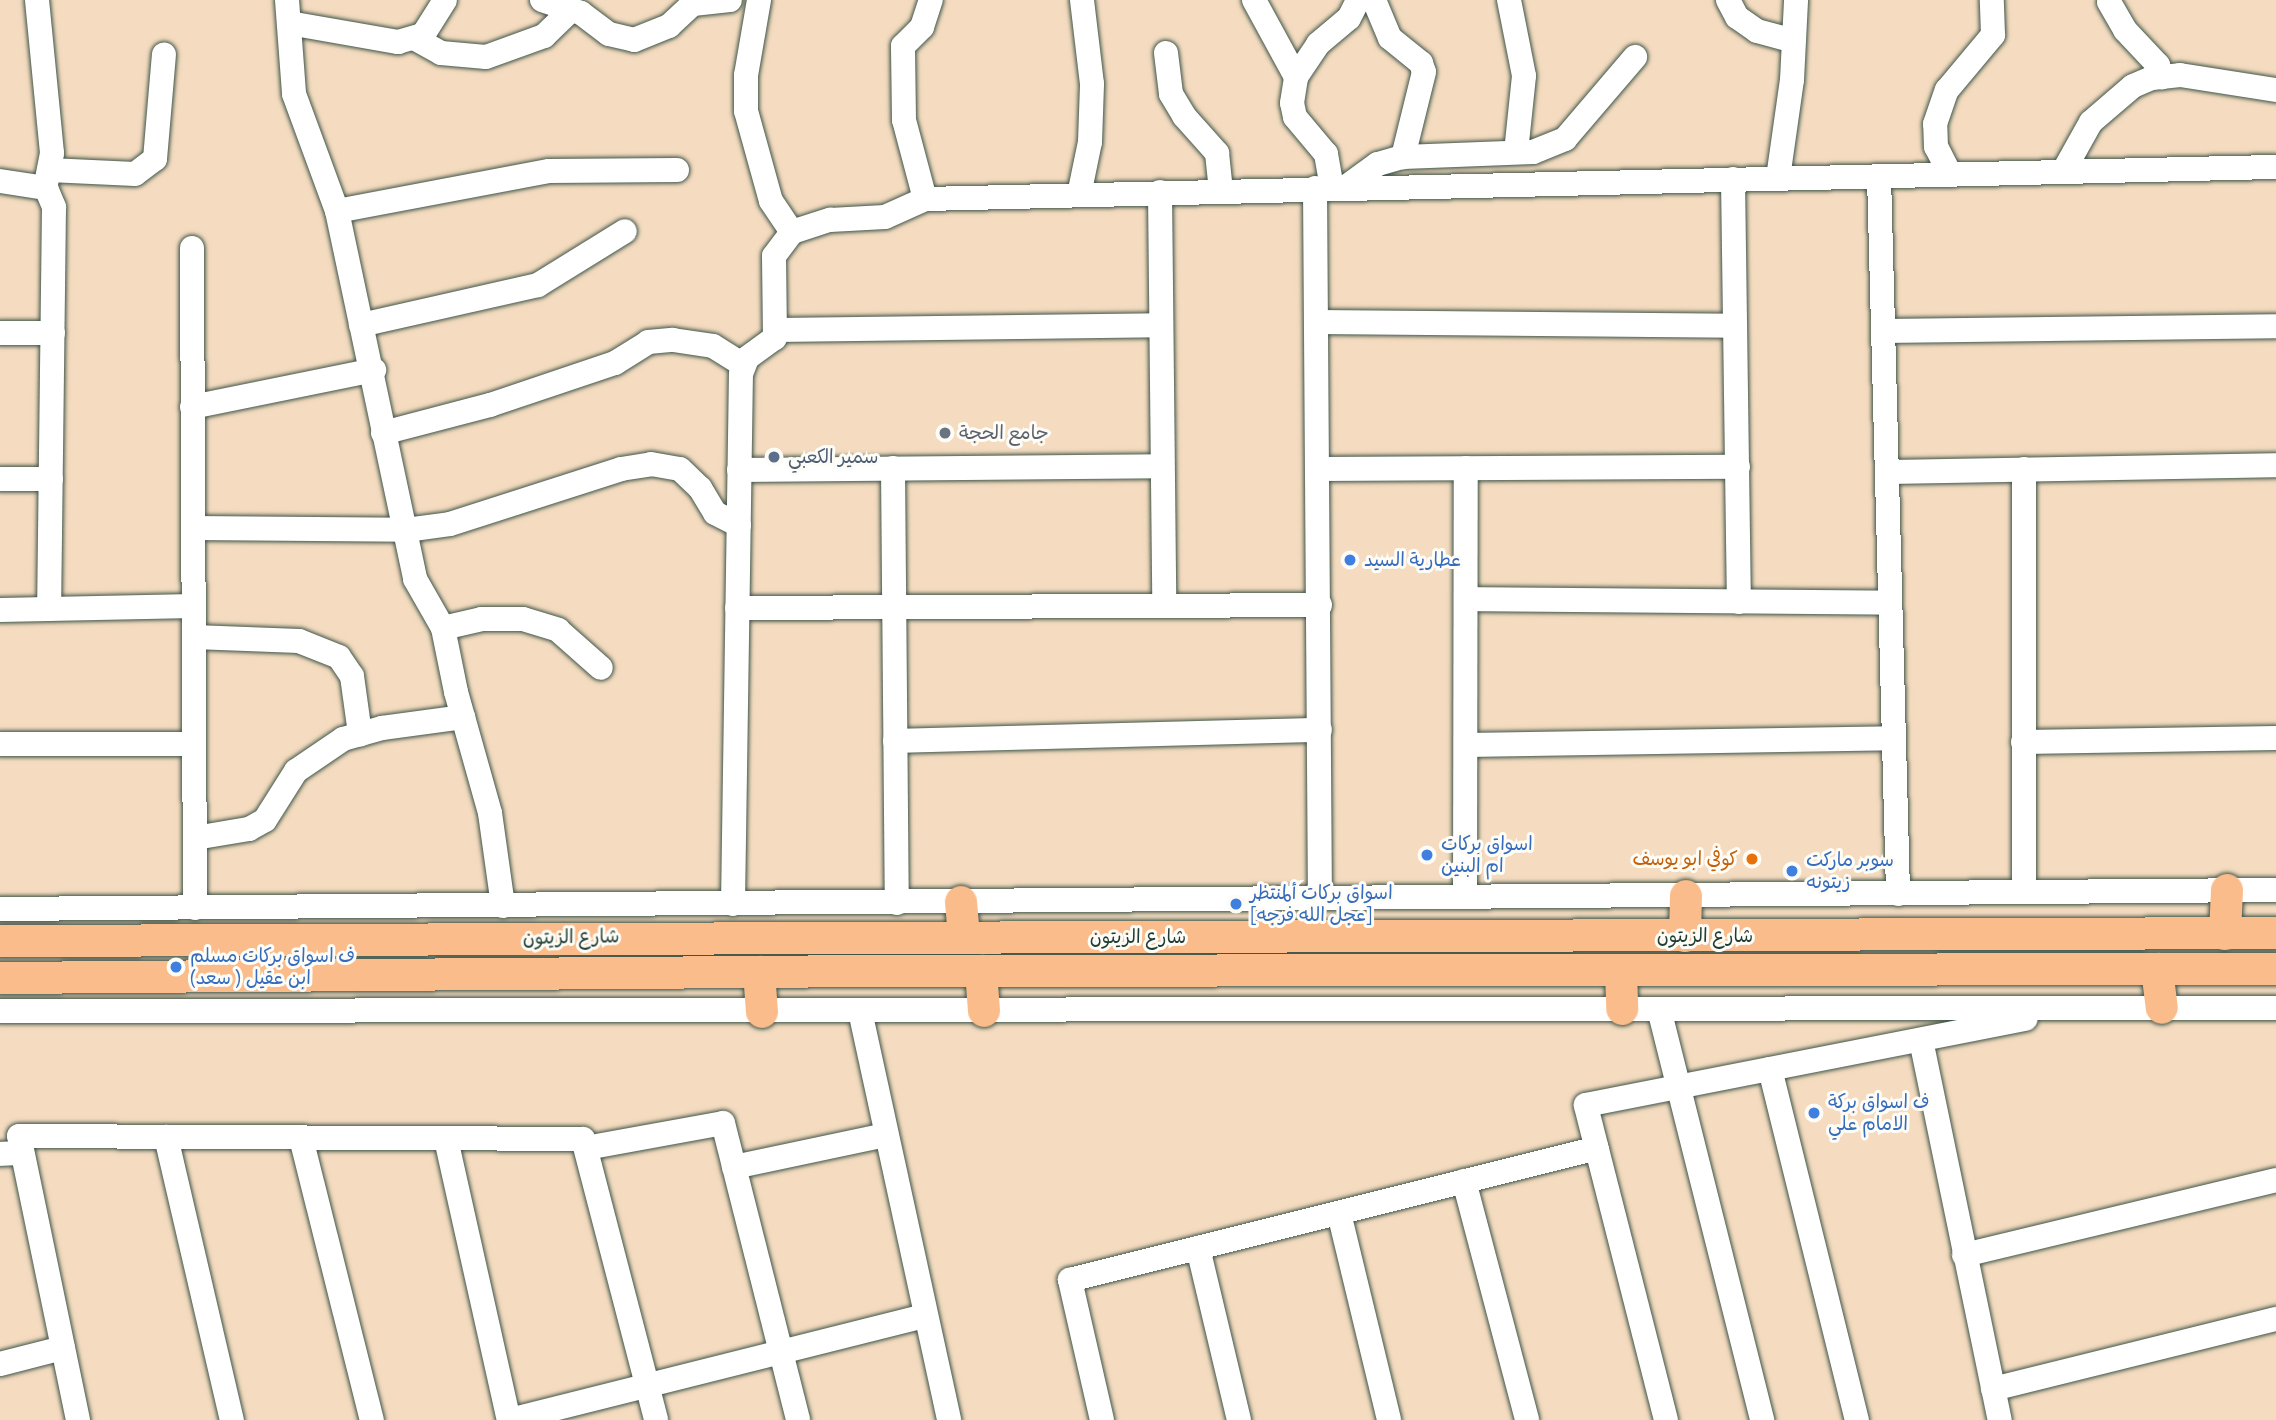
<!DOCTYPE html>
<meta charset="utf-8">
<style>
body{margin:0}
#map{position:relative;width:2276px;height:1420px;overflow:hidden;background:#f5dcc0;font-family:Delius,"Playpen Sans Arabic",sans-serif}
div>[style]{position:absolute}
[style*='--x']{left:calc(var(--x)*1px);top:calc(var(--y)*1px);width:calc(var(--w)*1px);rotate:calc(var(--a)*1deg)}
.roads{filter:drop-shadow(0 0 2px #3f5549) drop-shadow(0 0 2px #3f5549)}
.minor>*{height:24px;margin:-12px;padding:0 12px;transform-origin:12px;border-radius:12px;background:#fff}
.major>*{height:32px;margin:-16px;padding:0 16px;transform-origin:16px;border-radius:16px;background:#fabc8b}
.dots>*{width:19px;height:19px;translate:-50% -50%;box-sizing:border-box;border:4px solid #fdfcf7;border-radius:50%}
span{translate:-50% -50%;white-space:nowrap;text-align:center;line-height:1.15;-webkit-text-stroke:6px #fdfcf7;paint-order:stroke}
.worship-label{font-size:19px;color:#5b616d}
.left{translate:0 -50%;text-align:left}
.service-label{font-size:19px;color:#4e5e75}
.shop-label{font-size:19px;color:#366cbe}
.food-label{font-size:19px;color:#c56008}
.right{translate:-100% -50%;text-align:right}
.street-label{font-size:19px;color:#1f3d34}
</style>
<div id="map">
<div class="roads">
<div class="minor">
<div style="--x:37;--y:0;--w:154;--a:84.4"></div>
<div style="--x:52;--y:153;--w:31;--a:101"></div>
<div style="--x:287;--y:0;--w:94;--a:85.7"></div>
<div style="--x:294;--y:94;--w:125;--a:69.8"></div>
<div style="--x:337;--y:211;--w:376;--a:78"></div>
<div style="--x:415;--y:579;--w:56;--a:60.3"></div>
<div style="--x:443;--y:628;--w:65;--a:78.5"></div>
<div style="--x:456;--y:692;--w:126;--a:74.3"></div>
<div style="--x:490;--y:813;--w:94;--a:82"></div>
<div style="--x:542;--y:0;--w:41;--a:18.4"></div>
<div style="--x:581;--y:13;--w:35;--a:37"></div>
<div style="--x:609;--y:34;--w:26;--a:13"></div>
<div style="--x:634;--y:40;--w:38;--a:-22"></div>
<div style="--x:669;--y:26;--w:33;--a:-43"></div>
<div style="--x:693;--y:4;--w:37;--a:-6"></div>
<div style="--x:759;--y:0;--w:76;--a:99.8"></div>
<div style="--x:746;--y:75;--w:36;--a:90"></div>
<div style="--x:746;--y:111;--w:93;--a:74.5"></div>
<div style="--x:771;--y:201;--w:37;--a:56"></div>
<div style="--x:1254;--y:0;--w:88;--a:61.4"></div>
<div style="--x:1374;--y:0;--w:41;--a:67.2"></div>
<div style="--x:1390;--y:38;--w:40;--a:39"></div>
<div style="--x:1421;--y:63;--w:9;--a:72"></div>
<div style="--x:1424;--y:72;--w:88;--a:103.9"></div>
<div style="--x:1509;--y:0;--w:77;--a:78.8"></div>
<div style="--x:1524;--y:76;--w:76;--a:96"></div>
<div style="--x:1728;--y:0;--w:19;--a:62"></div>
<div style="--x:1737;--y:17;--w:24;--a:35"></div>
<div style="--x:1757;--y:31;--w:38;--a:15"></div>
<div style="--x:2109;--y:2;--w:32;--a:60"></div>
<div style="--x:2125;--y:30;--w:48;--a:46.7"></div>
<div style="--x:2158;--y:65;--w:13;--a:72"></div>
<div style="--x:289;--y:23;--w:111;--a:9.9"></div>
<div style="--x:398;--y:42;--w:26;--a:-16"></div>
<div style="--x:423;--y:35;--w:41;--a:-57.8"></div>
<div style="--x:414;--y:38;--w:31;--a:29"></div>
<div style="--x:441;--y:53;--w:45;--a:5.1"></div>
<div style="--x:486;--y:57;--w:62;--a:-19.9"></div>
<div style="--x:544;--y:36;--w:37;--a:-44"></div>
<div style="--x:1166;--y:53;--w:41;--a:83"></div>
<div style="--x:1171;--y:94;--w:26;--a:59"></div>
<div style="--x:1184;--y:116;--w:50;--a:48.3"></div>
<div style="--x:1217;--y:153;--w:38;--a:84"></div>
<div style="--x:49;--y:170;--w:86;--a:2.7"></div>
<div style="--x:135;--y:174;--w:25;--a:-37"></div>
<div style="--x:155;--y:159;--w:105;--a:-85.1"></div>
<div style="--x:2063;--y:172;--w:57;--a:-60.8"></div>
<div style="--x:2091;--y:122;--w:55;--a:-40.6"></div>
<div style="--x:2133;--y:86;--w:21;--a:-23"></div>
<div style="--x:2152;--y:78;--w:28;--a:-6"></div>
<div style="--x:2180;--y:75;--w:97;--a:8.9"></div>
<div style="--x:1950;--y:174;--w:30;--a:-117"></div>
<div style="--x:1936;--y:147;--w:23;--a:-92"></div>
<div style="--x:1935;--y:124;--w:36;--a:-71"></div>
<div style="--x:1947;--y:90;--w:72;--a:-50.1"></div>
<div style="--x:1993;--y:35;--w:35;--a:-92"></div>
<div style="--x:1879;--y:176;--w:718;--a:88.48"></div>
<div style="--x:1778;--y:178;--w:99;--a:-81.9"></div>
<div style="--x:1792;--y:80;--w:80;--a:-87.1"></div>
<div style="--x:1733;--y:179;--w:423;--a:89.2"></div>
<div style="--x:0;--y:181;--w:47;--a:8.7"></div>
<div style="--x:46;--y:188;--w:21;--a:67"></div>
<div style="--x:54;--y:207;--w:402;--a:90.7"></div>
<div style="--x:1346;--y:187;--w:39;--a:-36"></div>
<div style="--x:1378;--y:164;--w:26;--a:-16"></div>
<div style="--x:1403;--y:157;--w:130;--a:-2.2"></div>
<div style="--x:1533;--y:152;--w:35;--a:-22"></div>
<div style="--x:1565;--y:139;--w:108;--a:-49.5"></div>
<div style="--x:1315;--y:188;--w:711;--a:89.6"></div>
<div style="--x:1332;--y:188;--w:35;--a:-100"></div>
<div style="--x:1326;--y:154;--w:48;--a:-130"></div>
<div style="--x:1295;--y:117;--w:14;--a:-102"></div>
<div style="--x:1292;--y:103;--w:26;--a:-81"></div>
<div style="--x:1296;--y:77;--w:40;--a:-56"></div>
<div style="--x:1318;--y:44;--w:40;--a:-40"></div>
<div style="--x:1349;--y:18;--w:20;--a:-63"></div>
<div style="--x:1160;--y:192;--w:414;--a:89.4"></div>
<div style="--x:1079;--y:195;--w:54;--a:-78.3"></div>
<div style="--x:1090;--y:142;--w:58;--a:-88"></div>
<div style="--x:1092;--y:84;--w:85;--a:-96.8"></div>
<div style="--x:925;--y:199;--w:82;--a:-104.9"></div>
<div style="--x:904;--y:120;--w:74;--a:-90.8"></div>
<div style="--x:903;--y:46;--w:27;--a:-45"></div>
<div style="--x:922;--y:27;--w:28;--a:-72"></div>
<div style="--x:337;--y:211;--w:216;--a:-10.7"></div>
<div style="--x:549;--y:171;--w:128;--a:-0.4"></div>
<div style="--x:192;--y:248;--w:660;--a:89.74"></div>
<div style="--x:1317;--y:322;--w:418;--a:0.5"></div>
<div style="--x:361;--y:325;--w:181;--a:-12.7"></div>
<div style="--x:538;--y:285;--w:102;--a:-31.8"></div>
<div style="--x:776;--y:330;--w:385;--a:-0.7"></div>
<div style="--x:1883;--y:331;--w:393;--a:-0.7"></div>
<div style="--x:0;--y:333;--w:53;--a:0"></div>
<div style="--x:192;--y:407;--w:186;--a:-11.5"></div>
<div style="--x:383;--y:433;--w:111;--a:-14.7"></div>
<div style="--x:490;--y:405;--w:132;--a:-18.6"></div>
<div style="--x:615;--y:363;--w:39;--a:-32"></div>
<div style="--x:648;--y:342;--w:25;--a:-5"></div>
<div style="--x:673;--y:340;--w:40;--a:8.5"></div>
<div style="--x:713;--y:346;--w:36;--a:32"></div>
<div style="--x:893;--y:468;--w:435;--a:89.5"></div>
<div style="--x:1318;--y:469;--w:420;--a:-0.3"></div>
<div style="--x:2024;--y:469;--w:421;--a:90"></div>
<div style="--x:739;--y:470;--w:423;--a:-0.5"></div>
<div style="--x:1887;--y:472;--w:389;--a:-1"></div>
<div style="--x:0;--y:479;--w:51;--a:0"></div>
<div style="--x:193;--y:528;--w:213;--a:0.5"></div>
<div style="--x:406;--y:530;--w:44;--a:-7.8"></div>
<div style="--x:450;--y:524;--w:180;--a:-17.8"></div>
<div style="--x:621;--y:469;--w:30;--a:-9"></div>
<div style="--x:651;--y:464;--w:29;--a:10"></div>
<div style="--x:680;--y:469;--w:28;--a:44"></div>
<div style="--x:700;--y:488;--w:29;--a:59"></div>
<div style="--x:715;--y:513;--w:27;--a:27"></div>
<div style="--x:1466;--y:599;--w:424;--a:0.5"></div>
<div style="--x:737;--y:608;--w:583;--a:-0.29"></div>
<div style="--x:0;--y:610;--w:194;--a:-1.2"></div>
<div style="--x:443;--y:628;--w:39;--a:-13"></div>
<div style="--x:481;--y:619;--w:42;--a:0"></div>
<div style="--x:523;--y:619;--w:37;--a:17"></div>
<div style="--x:558;--y:630;--w:57;--a:41.5"></div>
<div style="--x:194;--y:637;--w:105;--a:2.2"></div>
<div style="--x:299;--y:641;--w:43;--a:21.8"></div>
<div style="--x:339;--y:657;--w:23;--a:56"></div>
<div style="--x:352;--y:676;--w:59;--a:82.1"></div>
<div style="--x:895;--y:741;--w:425;--a:-1.5"></div>
<div style="--x:2023;--y:742;--w:253;--a:-0.9"></div>
<div style="--x:0;--y:744;--w:194;--a:0"></div>
<div style="--x:1466;--y:745;--w:428;--a:-0.9"></div>
<div style="--x:195;--y:838;--w:55;--a:-9.5"></div>
<div style="--x:249;--y:829;--w:18;--a:-29"></div>
<div style="--x:265;--y:820;--w:58;--a:-57.7"></div>
<div style="--x:296;--y:771;--w:57;--a:-34.2"></div>
<div style="--x:343;--y:739;--w:41;--a:-15.8"></div>
<div style="--x:382;--y:728;--w:82;--a:-7.7"></div>
<div style="--x:1465;--y:897;--w:429;--a:-89.9"></div>
<div style="--x:733;--y:904;--w:530;--a:-89.14"></div>
<div style="--x:741;--y:374;--w:17;--a:-69"></div>
<div style="--x:747;--y:358;--w:34;--a:-36"></div>
<div style="--x:775;--y:338;--w:82;--a:-90.7"></div>
<div style="--x:774;--y:256;--w:30;--a:-53"></div>
<div style="--x:792;--y:232;--w:40;--a:-18"></div>
<div style="--x:830;--y:220;--w:55;--a:-3.1"></div>
<div style="--x:885;--y:217;--w:44;--a:-24.2"></div>
<div style="--x:925;--y:199;--w:1351;--a:-1.36"></div>
<div style="--x:0;--y:909;--w:2276;--a:-0.48"></div>
<div style="--x:1659;--y:1009;--w:424;--a:75.9"></div>
<div style="--x:0;--y:1011;--w:2276;--a:-0.08"></div>
<div style="--x:860;--y:1011;--w:419;--a:77.7"></div>
<div style="--x:1921;--y:1040;--w:388;--a:78.3"></div>
<div style="--x:1770;--y:1069;--w:362;--a:76.1"></div>
<div style="--x:166;--y:1137;--w:291;--a:76.9"></div>
<div style="--x:301;--y:1138;--w:291;--a:75.9"></div>
<div style="--x:446;--y:1139;--w:288;--a:77.4"></div>
<div style="--x:586;--y:1148;--w:139;--a:-10.3"></div>
<div style="--x:723;--y:1123;--w:306;--a:75.8"></div>
<div style="--x:0;--y:1154;--w:22;--a:-3"></div>
<div style="--x:734;--y:1167;--w:155;--a:-11.9"></div>
<div style="--x:1464;--y:1181;--w:247;--a:75.2"></div>
<div style="--x:1339;--y:1213;--w:213;--a:76.4"></div>
<div style="--x:1198;--y:1248;--w:177;--a:76.6"></div>
<div style="--x:1964;--y:1255;--w:321;--a:-13.5"></div>
<div style="--x:0;--y:1364;--w:65;--a:-14.3"></div>
<div style="--x:1993;--y:1389;--w:292;--a:-13.9"></div>
<div style="--x:78;--y:1420;--w:290;--a:-101.7"></div>
<div style="--x:19;--y:1136;--w:564;--a:0.3"></div>
<div style="--x:583;--y:1139;--w:290;--a:75.4"></div>
<div style="--x:510;--y:1420;--w:427;--a:-14.1"></div>
<div style="--x:1102;--y:1420;--w:144;--a:-102.9"></div>
<div style="--x:1070;--y:1280;--w:543;--a:-14.06"></div>
<div style="--x:1666;--y:1420;--w:325;--a:-104.3"></div>
<div style="--x:1586;--y:1105;--w:448;--a:-11.1"></div>
</div>
<div class="major">
<div style="--x:961;--y:902;--w:35;--a:85"></div>
<div style="--x:2225;--y:934;--w:44;--a:-87.4"></div>
<div style="--x:1685;--y:936;--w:40;--a:-88.6"></div>
<div style="--x:0;--y:941;--w:2276;--a:-0.2"></div>
<div style="--x:2157;--y:969;--w:39;--a:83"></div>
<div style="--x:981;--y:971;--w:40;--a:85.7"></div>
<div style="--x:759;--y:972;--w:40;--a:85.7"></div>
<div style="--x:1621;--y:972;--w:37;--a:88"></div>
<div style="--x:0;--y:978;--w:866;--a:-0.46"></div>
<div style="--x:866;--y:971;--w:1410;--a:-0.08"></div>
</div>
</div>
<div class="dots">
<div style="left:945px;top:433px;background:#6b7280"></div>
<div style="left:774px;top:457px;background:#5c6f8a"></div>
<div style="left:1350px;top:560px;background:#3f7fe0"></div>
<div style="left:1427px;top:855px;background:#3f7fe0"></div>
<div style="left:1752px;top:859px;background:#e8710a"></div>
<div style="left:1792px;top:871px;background:#3f7fe0"></div>
<div style="left:1236px;top:904px;background:#3f7fe0"></div>
<div style="left:176px;top:967px;background:#3f7fe0"></div>
<div style="left:1814px;top:1113px;background:#3f7fe0"></div>
</div>
<div class="worship-label">
<span class="left" style="left:959px;top:433px">جامع الحجة</span>
</div>
<div class="service-label">
<span class="left" style="left:788px;top:457px">سمير الكعبي</span>
</div>
<div class="shop-label">
<span class="left" style="left:1364px;top:560px">عطارية السيد</span>
<span class="left" style="left:1441px;top:855px">اسواق بركات<br>ام البنين</span>
<span class="left" style="left:1806px;top:871px">سوبر ماركت<br>زيتونه</span>
<span class="left" style="left:1250px;top:904px">اسواق بركات ألمنتظر<br>[عجل الله فرجه]</span>
<span class="left" style="left:190px;top:967px">ف اسواق بركات مسلم<br>ابن عقيل ( سعد)</span>
<span class="left" style="left:1828px;top:1113px">ف اسواق بركة<br>الامام علي</span>
</div>
<div class="food-label">
<span class="right" style="left:1738px;top:859px">كوفي ابو يوسف</span>
</div>
<div class="street-label">
<span style="left:1705px;top:936px">شارع الزيتون</span>
<span style="left:571px;top:937px;rotate:-1deg">شارع الزيتون</span>
<span style="left:1138px;top:937px">شارع الزيتون</span>
</div>
</div>
